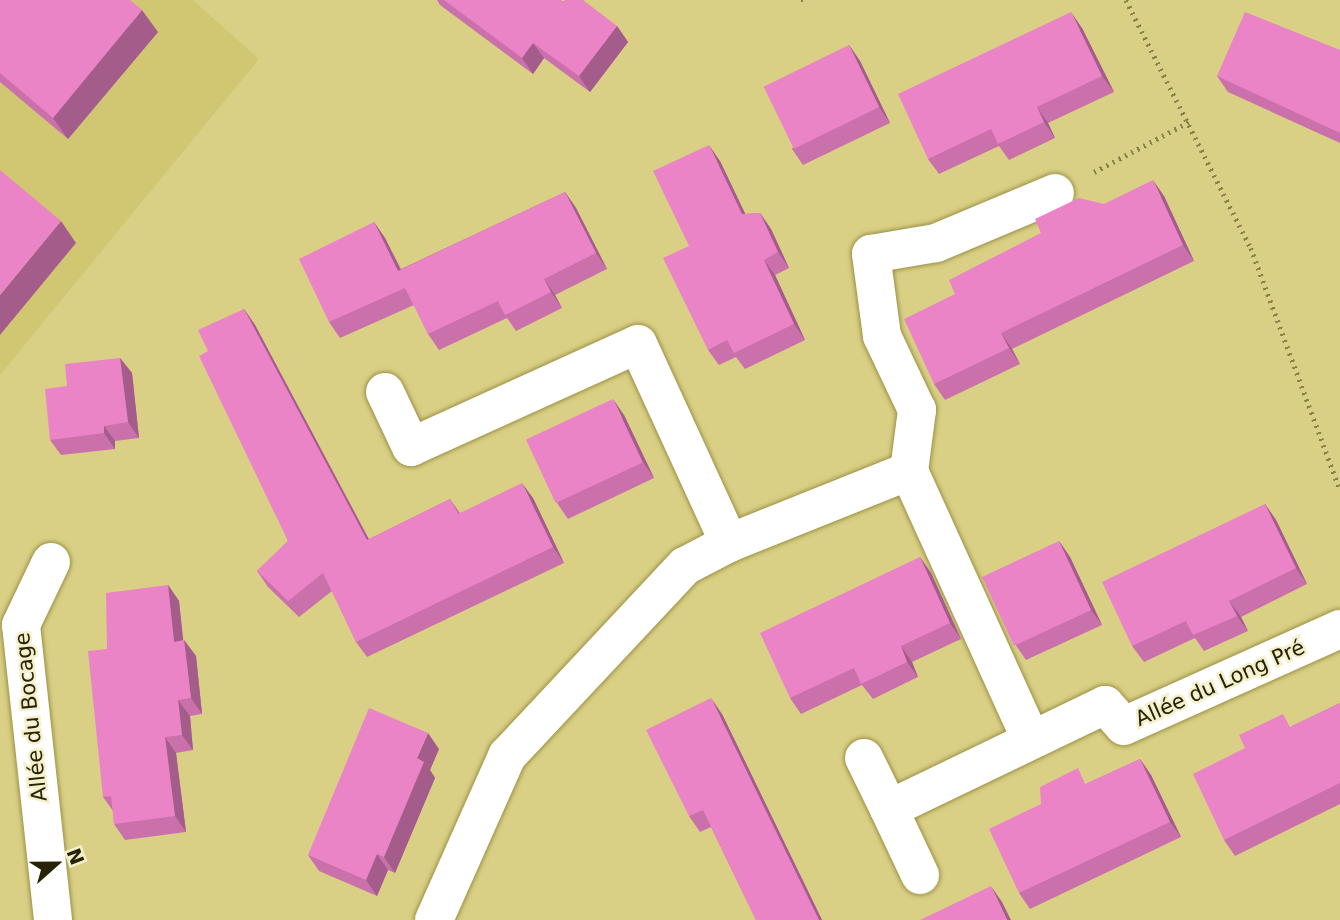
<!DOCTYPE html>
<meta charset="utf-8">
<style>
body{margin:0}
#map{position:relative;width:1340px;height:920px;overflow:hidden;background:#dad085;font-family:"DejaVu Sans",sans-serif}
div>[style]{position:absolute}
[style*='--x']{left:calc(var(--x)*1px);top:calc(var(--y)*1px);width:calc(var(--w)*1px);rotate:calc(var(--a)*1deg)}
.built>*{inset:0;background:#d1c672}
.path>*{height:4.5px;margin-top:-2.25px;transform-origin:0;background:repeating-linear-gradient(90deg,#88814a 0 2px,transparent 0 7px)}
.roads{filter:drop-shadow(0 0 2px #9b9147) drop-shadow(0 0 2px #9b9147)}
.street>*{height:38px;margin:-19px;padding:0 19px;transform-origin:19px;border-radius:19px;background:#fff}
.wall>*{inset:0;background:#ca71ab}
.shaded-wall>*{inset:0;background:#a45c8b}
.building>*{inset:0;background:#eb83c7;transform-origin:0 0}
span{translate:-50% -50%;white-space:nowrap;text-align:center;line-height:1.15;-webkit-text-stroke:5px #f4f0cb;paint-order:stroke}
.street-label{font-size:21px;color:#262203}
.north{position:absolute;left:21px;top:829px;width:70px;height:70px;-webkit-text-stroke:5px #f4f0cb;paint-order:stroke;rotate:69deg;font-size:19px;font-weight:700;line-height:28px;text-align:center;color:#262203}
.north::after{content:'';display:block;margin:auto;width:24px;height:32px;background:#262203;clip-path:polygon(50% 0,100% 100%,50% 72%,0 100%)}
</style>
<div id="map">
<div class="built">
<div style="clip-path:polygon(0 0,193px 0,259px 59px,0 375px)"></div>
</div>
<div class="path">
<div style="--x:801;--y:0;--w:7;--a:0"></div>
<div style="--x:1126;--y:0;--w:278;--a:63.3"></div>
<div style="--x:1251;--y:248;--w:258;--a:69.8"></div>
<div style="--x:1094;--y:172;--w:107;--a:-27.8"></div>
</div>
<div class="roads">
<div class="street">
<div style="--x:385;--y:392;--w:61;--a:64.7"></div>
<div style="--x:411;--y:447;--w:249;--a:-24.4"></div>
<div style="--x:638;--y:344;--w:219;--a:65.4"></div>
<div style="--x:909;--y:471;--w:62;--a:-82.5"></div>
<div style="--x:917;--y:410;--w:82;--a:-115.3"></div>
<div style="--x:882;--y:336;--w:83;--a:-97.6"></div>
<div style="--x:871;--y:254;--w:66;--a:-9.6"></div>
<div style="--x:936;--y:243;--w:129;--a:-22.8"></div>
<div style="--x:909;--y:471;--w:295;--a:65.6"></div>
<div style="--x:51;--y:562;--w:70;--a:115.5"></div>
<div style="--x:21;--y:625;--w:297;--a:83.8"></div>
<div style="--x:864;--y:758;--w:57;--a:63.9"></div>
<div style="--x:889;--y:809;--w:240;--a:-25.7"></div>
<div style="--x:1105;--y:705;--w:28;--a:48"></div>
<div style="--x:1124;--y:726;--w:237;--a:-24.2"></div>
<div style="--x:889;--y:809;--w:73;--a:64.8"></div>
<div style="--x:434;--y:920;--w:180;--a:-66"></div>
<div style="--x:507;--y:756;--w:260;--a:-46.9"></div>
<div style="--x:685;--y:566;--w:50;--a:-27.6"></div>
<div style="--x:729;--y:543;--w:194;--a:-21.8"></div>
</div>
</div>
<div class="wall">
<div style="clip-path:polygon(0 0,158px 32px,68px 139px,0 82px)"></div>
<div style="clip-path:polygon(437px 0,560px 0,617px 26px,628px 42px,590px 92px,544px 58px,533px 74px,440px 5px)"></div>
<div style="clip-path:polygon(1082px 28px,1114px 92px,1048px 123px,1055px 138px,1009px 160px,999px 146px,939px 174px,928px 159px)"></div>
<div style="clip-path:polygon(849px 45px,860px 61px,890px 123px,803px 165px,792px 149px)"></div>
<div style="clip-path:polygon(1340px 50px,1340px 143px,1228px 92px,1217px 76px)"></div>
<div style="clip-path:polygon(720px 161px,745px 214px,760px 213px,771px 229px,789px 268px,775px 275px,805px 340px,745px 369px,736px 357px,719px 365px,708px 350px,689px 246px)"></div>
<div style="clip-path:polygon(565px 192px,576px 208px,607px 269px,555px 295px,562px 308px,516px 331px,507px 318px,439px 350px,428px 334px,414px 305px,340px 338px,329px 322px,374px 222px,385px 238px,401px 269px)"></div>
<div style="clip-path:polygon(1164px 196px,1194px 261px,1012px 349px,1020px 364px,945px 400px,934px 384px,955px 294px,1104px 204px)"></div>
<div style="clip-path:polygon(244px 309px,255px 325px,369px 539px,450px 499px,460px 513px,533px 498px,564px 563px,367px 657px,356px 642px,332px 591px,299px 617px,268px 587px,257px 571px,288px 541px,208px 351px)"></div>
<div style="clip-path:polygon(120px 358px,132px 373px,139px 438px,115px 441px,115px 449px,61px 455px,50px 440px,67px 386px)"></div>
<div style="clip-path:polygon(624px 415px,654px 478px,568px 519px,557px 503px)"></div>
<div style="clip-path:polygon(1265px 504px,1276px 520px,1307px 584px,1241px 617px,1248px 631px,1204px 651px,1195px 638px,1144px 662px,1132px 646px)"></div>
<div style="clip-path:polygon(1059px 541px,1070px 557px,1102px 625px,1026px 660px,1015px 644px)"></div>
<div style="clip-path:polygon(920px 557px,931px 573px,961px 639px,912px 662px,918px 677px,873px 699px,862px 685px,801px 714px,790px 698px)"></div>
<div style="clip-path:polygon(168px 585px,179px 601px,183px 640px,184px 640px,196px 656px,202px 714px,190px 716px,193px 750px,176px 753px,186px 832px,125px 840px,114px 824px,113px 811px,103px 797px,107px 649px)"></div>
<div style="clip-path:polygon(1340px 703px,1340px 804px,1235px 856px,1224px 840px,1292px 726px)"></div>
<div style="clip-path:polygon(722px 714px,822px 920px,756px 920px,711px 827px,700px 832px,689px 816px)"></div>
<div style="clip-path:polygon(439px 749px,430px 770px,435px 778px,395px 873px,388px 870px,377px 896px,319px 871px,308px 855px)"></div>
<div style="clip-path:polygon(1140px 759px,1151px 775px,1181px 837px,1030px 909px,1019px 893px,1088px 783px)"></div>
</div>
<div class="shaded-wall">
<div style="clip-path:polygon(142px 10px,158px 32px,68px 139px,53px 118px)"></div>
<div style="clip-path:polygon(1071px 12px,1082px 28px,1114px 92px,1102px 76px)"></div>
<div style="clip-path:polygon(617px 26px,628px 42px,590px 92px,579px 76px)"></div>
<div style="clip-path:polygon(533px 43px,544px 58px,533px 74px,522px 58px)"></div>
<div style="clip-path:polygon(849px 45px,860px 61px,890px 123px,879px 107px)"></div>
<div style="clip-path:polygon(1037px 107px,1048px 123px,1055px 138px,1044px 122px)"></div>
<div style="clip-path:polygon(709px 145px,720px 161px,753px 230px,742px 214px)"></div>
<div style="clip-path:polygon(1153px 180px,1164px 196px,1194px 261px,1183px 245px)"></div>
<div style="clip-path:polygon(565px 192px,576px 208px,607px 269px,596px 253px)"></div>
<div style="clip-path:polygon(760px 213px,771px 229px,789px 268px,778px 252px)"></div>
<div style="clip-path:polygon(61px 221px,76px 243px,0 335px,0 295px)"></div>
<div style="clip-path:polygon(374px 222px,385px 238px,409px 287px,398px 271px)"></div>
<div style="clip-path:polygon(764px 260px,775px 275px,805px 340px,794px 324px)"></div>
<div style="clip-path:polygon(544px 279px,555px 295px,562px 308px,551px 292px)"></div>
<div style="clip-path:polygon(244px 309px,255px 325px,377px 555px,367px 540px)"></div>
<div style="clip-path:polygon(1001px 333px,1012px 349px,1020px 364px,1009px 348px)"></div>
<div style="clip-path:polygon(120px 358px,132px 373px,139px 438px,128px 422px)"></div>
<div style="clip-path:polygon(613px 399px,624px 415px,654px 478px,643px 462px)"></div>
<div style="clip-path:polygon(104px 426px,115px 441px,115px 449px,104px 433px)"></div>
<div style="clip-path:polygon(522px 483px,533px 498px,564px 563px,553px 547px)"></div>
<div style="clip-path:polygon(1265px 504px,1276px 520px,1307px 584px,1296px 568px)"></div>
<div style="clip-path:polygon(1059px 541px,1070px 557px,1102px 625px,1091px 610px)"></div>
<div style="clip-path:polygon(920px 557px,931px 573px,961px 639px,950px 623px)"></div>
<div style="clip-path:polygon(168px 585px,179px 601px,185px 657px,174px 642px)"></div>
<div style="clip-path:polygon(1229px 601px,1241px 617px,1248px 631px,1237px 616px)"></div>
<div style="clip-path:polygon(184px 640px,196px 656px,202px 714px,191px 698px)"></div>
<div style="clip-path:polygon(901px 646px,912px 662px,918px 677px,907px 662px)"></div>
<div style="clip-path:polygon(711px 698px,722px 714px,822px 920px,819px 920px)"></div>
<div style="clip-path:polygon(178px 700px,190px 716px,193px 750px,182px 735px)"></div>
<div style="clip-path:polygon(428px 733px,439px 749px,430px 770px,435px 778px,395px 873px,384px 857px,417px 758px)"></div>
<div style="clip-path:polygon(165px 737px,176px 753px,186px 832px,175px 816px)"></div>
<div style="clip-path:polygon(1140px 759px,1151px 775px,1181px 837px,1170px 822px)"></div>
<div style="clip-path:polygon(377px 854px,388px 870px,377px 896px,366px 880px)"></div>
<div style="clip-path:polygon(991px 886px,1002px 902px,1011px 920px,1007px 920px)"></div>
</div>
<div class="building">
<div style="clip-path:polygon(0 0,130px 0,142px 10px,53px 118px,0 73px)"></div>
<div style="clip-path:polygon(444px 0,560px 0,563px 2px,565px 0,583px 0,617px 26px,579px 76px,533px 43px,522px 58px)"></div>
<div style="clip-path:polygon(1071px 12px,1102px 76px,1037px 107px,1044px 122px,998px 144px,991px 129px,928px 159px,898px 94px)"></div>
<div style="clip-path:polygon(1245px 12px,1340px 50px,1340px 133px,1217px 76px)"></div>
<div style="left:849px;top:45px;width:69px;height:95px;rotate:64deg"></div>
<div style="clip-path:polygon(709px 145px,742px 214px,760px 213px,778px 252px,764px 260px,794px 324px,734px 353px,727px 340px,708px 350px,663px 258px,689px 246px,653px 171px)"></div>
<div style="clip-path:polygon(0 170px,61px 221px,0 295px)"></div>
<div style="clip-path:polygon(1153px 180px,1183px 245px,1001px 333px,1009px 348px,934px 384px,904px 319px,955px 294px,949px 280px,1041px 233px,1035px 219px,1079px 198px,1104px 204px)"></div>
<div style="clip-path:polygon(565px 192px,596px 253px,544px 279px,551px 292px,505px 315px,498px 301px,428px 334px,405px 288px,329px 322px,299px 259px,374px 222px,398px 271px)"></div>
<div style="clip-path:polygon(244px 309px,367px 540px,450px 499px,458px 514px,522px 483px,553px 547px,356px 642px,323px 573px,288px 601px,257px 571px,288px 541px,199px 356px,208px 351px,198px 330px)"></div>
<div style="clip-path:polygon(120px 358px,128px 422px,104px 426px,104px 433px,50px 440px,45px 389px,67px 386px,65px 364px)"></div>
<div style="left:613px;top:399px;width:70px;height:96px;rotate:65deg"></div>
<div style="clip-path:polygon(1265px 504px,1296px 568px,1229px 601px,1237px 616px,1193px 635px,1186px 621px,1132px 646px,1102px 582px)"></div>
<div style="left:1059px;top:541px;width:76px;height:85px;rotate:65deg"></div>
<div style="clip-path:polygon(920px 557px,950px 623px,901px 646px,907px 662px,861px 684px,854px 668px,790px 698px,760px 633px)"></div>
<div style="clip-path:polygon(168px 585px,174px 642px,184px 640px,191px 698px,178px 700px,182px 735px,165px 737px,175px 816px,114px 824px,111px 796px,103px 797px,88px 651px,107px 649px,106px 593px)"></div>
<div style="clip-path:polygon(711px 698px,819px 920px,756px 920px,703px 810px,689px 816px,646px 730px)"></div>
<div style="clip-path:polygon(1340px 703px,1340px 783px,1224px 840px,1193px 774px,1245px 748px,1239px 735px,1283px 714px,1290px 727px)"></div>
<div style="clip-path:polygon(369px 708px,428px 733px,417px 758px,424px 762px,384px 857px,377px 854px,366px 880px,308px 855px)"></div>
<div style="clip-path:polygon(1140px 759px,1170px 822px,1019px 893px,989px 829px,1041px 804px,1040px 787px,1078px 768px,1085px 784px)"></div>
<div style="clip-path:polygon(991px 886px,1007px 920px,920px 920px)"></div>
</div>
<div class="street-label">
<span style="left:1220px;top:683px;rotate:-24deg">Allée du Long Pré</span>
<span style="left:31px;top:717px;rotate:-96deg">Allée du Bocage</span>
</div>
<div class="north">N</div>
</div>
